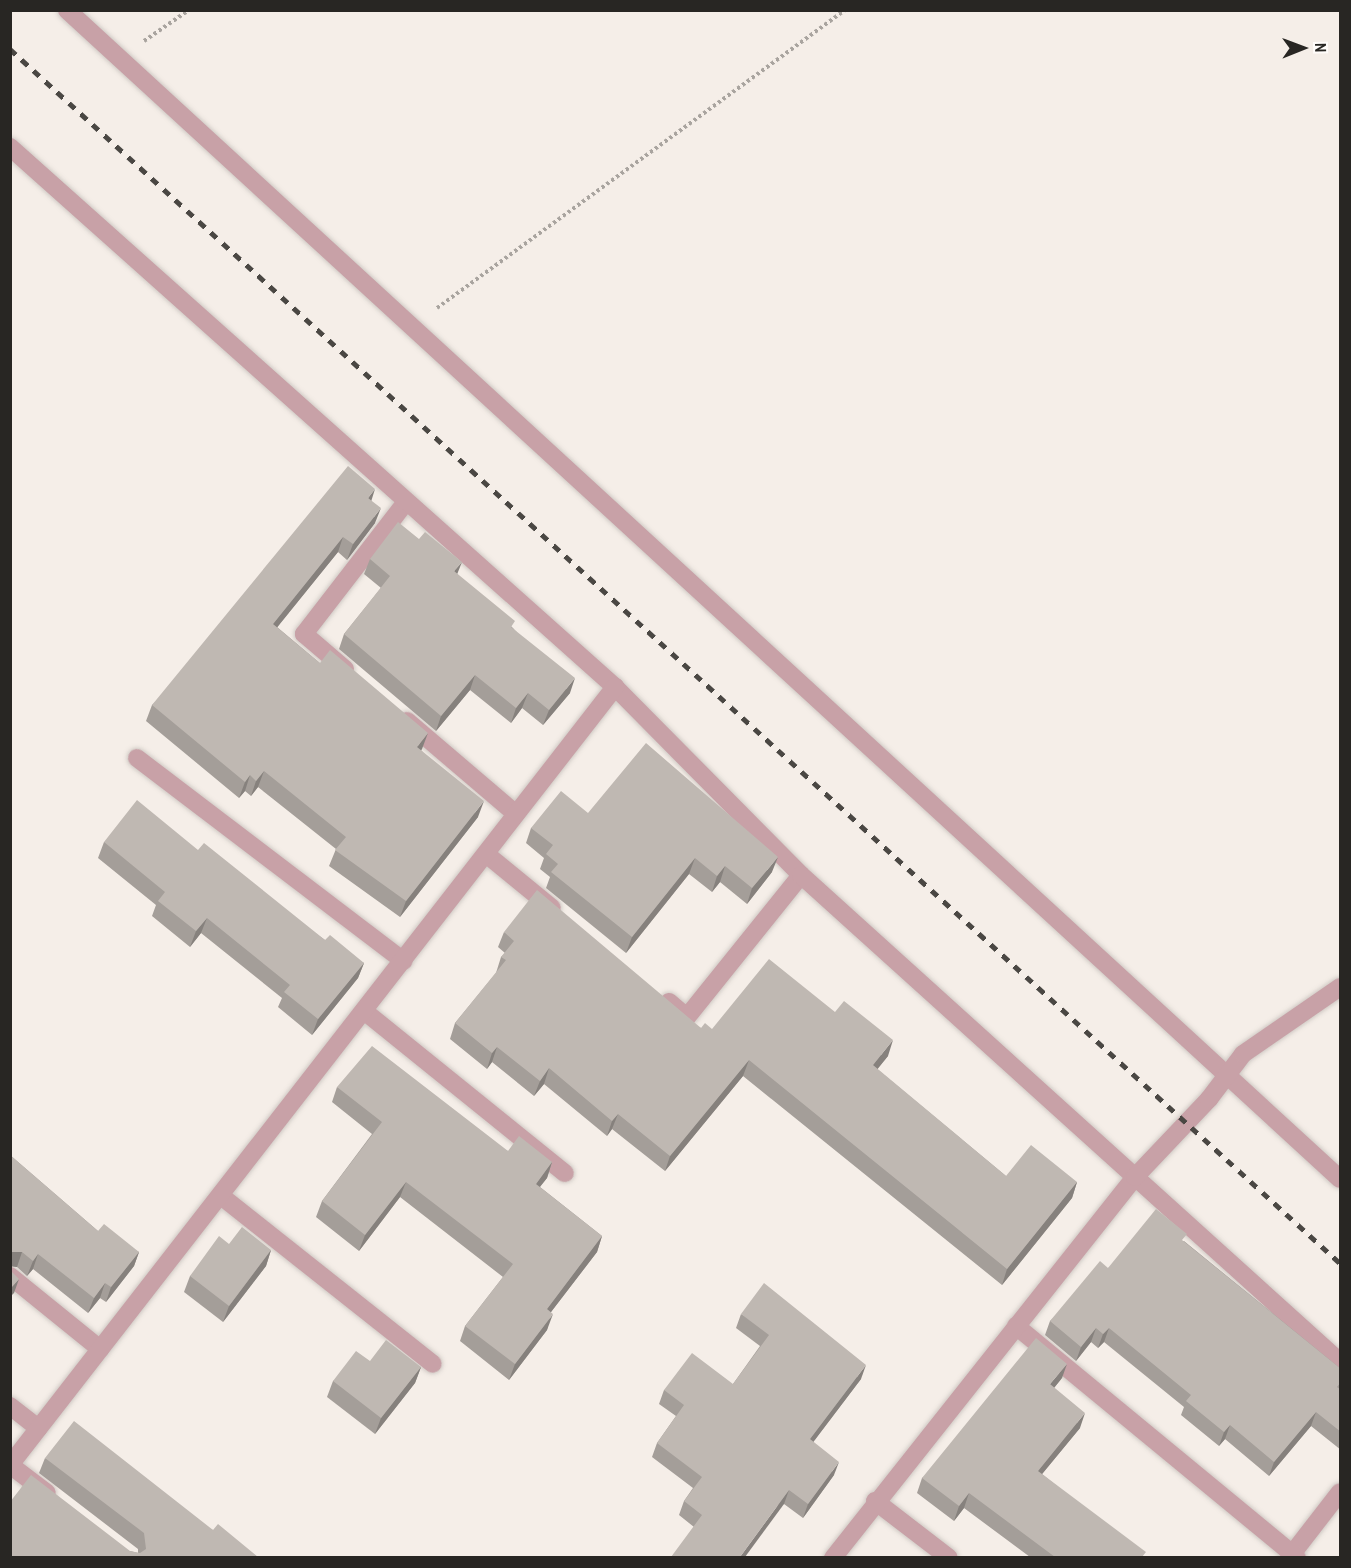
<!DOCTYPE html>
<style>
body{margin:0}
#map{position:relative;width:1351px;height:1568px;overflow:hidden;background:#f5eee8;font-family:"Archivo Narrow",sans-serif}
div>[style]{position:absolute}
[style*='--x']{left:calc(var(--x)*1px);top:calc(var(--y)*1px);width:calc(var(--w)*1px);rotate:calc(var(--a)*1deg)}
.path>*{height:4px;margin-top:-2px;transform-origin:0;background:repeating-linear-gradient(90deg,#a9a49f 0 3px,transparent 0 6px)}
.roads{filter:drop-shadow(0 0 2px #d0cac5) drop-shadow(0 0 2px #d0cac5)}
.lane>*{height:18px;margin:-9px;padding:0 9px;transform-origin:9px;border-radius:9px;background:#c8a1a7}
.street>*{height:18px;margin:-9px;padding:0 9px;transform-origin:9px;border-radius:9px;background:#c8a1a7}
.rail>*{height:4.5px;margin-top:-2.25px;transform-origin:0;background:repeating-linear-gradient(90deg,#4a4743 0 8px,transparent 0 16px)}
.wall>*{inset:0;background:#a49e99}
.shaded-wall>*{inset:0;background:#86817d}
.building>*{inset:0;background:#bfb8b2}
span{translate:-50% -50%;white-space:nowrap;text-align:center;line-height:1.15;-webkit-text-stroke:4.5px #fffcfa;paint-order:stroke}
.frame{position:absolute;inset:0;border:12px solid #282623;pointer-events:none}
.north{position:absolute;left:1273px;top:18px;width:60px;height:60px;-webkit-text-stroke:4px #fffcfa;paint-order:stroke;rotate:89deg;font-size:16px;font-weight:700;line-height:24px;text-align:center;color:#282623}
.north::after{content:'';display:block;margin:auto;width:21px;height:27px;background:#282623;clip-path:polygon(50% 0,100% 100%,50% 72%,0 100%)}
</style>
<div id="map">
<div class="path">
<div style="--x:144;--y:41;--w:55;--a:-34.6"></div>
<div style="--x:437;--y:308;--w:505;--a:-36.14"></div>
</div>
<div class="roads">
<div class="lane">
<div style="--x:345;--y:669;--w:54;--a:-139.5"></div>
<div style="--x:304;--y:634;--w:167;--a:-52.3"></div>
<div style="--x:407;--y:721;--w:143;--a:40.5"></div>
<div style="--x:137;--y:758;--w:335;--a:37.3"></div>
<div style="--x:486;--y:854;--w:85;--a:39.3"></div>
<div style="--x:669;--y:1002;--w:23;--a:40"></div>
<div style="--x:687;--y:1017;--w:182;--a:-51.2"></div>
<div style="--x:364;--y:1011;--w:258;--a:38.9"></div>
<div style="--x:221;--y:1196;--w:270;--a:38.4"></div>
<div style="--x:10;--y:1276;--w:116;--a:39"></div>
<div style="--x:10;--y:1406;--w:36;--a:38"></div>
<div style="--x:10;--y:1465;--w:46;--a:37.1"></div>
<div style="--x:1289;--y:1558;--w:83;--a:-52.3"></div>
</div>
<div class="street">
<div style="--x:67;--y:10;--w:1728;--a:42.56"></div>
<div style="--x:10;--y:147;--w:811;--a:41.75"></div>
<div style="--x:615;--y:687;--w:264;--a:45.3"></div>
<div style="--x:801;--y:875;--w:726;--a:42.1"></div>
<div style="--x:1016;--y:1326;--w:364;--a:39.5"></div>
<div style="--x:10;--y:1465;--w:986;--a:-52.13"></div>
<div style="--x:875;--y:1501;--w:93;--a:37.6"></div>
<div style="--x:833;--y:1558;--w:486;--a:-51.6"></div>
<div style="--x:1135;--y:1177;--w:108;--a:-46.5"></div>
<div style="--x:1209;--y:1099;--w:56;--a:-52.9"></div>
<div style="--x:1243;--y:1054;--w:118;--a:-34.6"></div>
</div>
</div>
<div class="rail">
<div style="--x:10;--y:49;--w:1801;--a:42.39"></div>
</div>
<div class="wall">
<div style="clip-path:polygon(371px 500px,375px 523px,347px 560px,338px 552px,277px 627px,422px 749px,421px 750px,478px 817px,400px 917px,329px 866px,336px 849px,258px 787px,251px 796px,245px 791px,239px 798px,146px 721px,152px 705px)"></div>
<div style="clip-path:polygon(370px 559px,457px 574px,513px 628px,570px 693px,543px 725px,522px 708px,511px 723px,470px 690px,436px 731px,339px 649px,344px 634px,381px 588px,364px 574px)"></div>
<div style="clip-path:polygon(588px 813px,772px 872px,747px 904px,720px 882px,712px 892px,689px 874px,626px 953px,546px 888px,550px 877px,540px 869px,544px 858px,526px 843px,531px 828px)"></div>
<div style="clip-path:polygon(104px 842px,198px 850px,325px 940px,364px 963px,358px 978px,312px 1035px,278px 1007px,282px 998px,201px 933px,190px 947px,152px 916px,156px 905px,98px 858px)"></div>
<div style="clip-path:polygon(504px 932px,701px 1028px,888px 1056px,877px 1069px,1006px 1176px,1077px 1182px,1072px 1198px,1002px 1285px,743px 1076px,665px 1171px,612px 1129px,607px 1136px,544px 1084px,534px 1096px,492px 1062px,487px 1069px,450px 1039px,455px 1023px,496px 973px,501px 957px,505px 953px,498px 947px)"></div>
<div style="clip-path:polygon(337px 1087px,508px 1151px,552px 1162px,547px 1178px,540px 1187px,602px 1236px,597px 1252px,551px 1312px,547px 1330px,509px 1380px,460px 1341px,465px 1326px,503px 1277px,400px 1197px,359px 1251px,316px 1217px,322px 1201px,372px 1134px,332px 1102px)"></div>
<div style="clip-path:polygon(10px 1155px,98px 1231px,139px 1252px,134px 1266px,106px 1302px,100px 1298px,88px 1313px,33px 1269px,27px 1276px,17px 1267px,10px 1266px)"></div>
<div style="clip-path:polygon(1184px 1241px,1341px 1369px,1341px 1450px,1311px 1426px,1269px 1476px,1225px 1439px,1219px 1446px,1181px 1415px,1184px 1407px,1104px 1342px,1098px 1348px,1091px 1342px,1076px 1361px,1045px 1335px,1050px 1321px,1108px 1268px)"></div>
<div style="clip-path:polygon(271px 1250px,266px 1266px,223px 1322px,184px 1292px,190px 1276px)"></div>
<div style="clip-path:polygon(741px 1314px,861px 1379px,813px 1442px,834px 1475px,803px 1518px,784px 1504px,694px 1527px,679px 1515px,684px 1501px,693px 1488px,652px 1457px,657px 1443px,676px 1416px,659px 1404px,664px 1390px,733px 1384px,760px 1346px,736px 1328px)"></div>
<div style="clip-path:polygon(370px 1361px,421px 1367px,415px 1383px,375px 1434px,327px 1397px,333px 1381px)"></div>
<div style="clip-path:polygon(1062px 1378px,1054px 1388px,1080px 1428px,1042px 1474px,1144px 1557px,1030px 1557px,964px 1508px,954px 1521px,917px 1493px,922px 1478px)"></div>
<div style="clip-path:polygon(45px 1458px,213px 1530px,258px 1557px,10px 1557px,130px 1551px,138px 1553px,138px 1549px,39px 1473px)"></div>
</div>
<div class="shaded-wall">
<div style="clip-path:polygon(375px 489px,370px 505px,368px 498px)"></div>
<div style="clip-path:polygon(381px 508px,375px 523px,347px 560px,353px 544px)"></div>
<div style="clip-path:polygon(343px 537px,338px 552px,267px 640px,273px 624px)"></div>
<div style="clip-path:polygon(462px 562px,456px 577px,454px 571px)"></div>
<div style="clip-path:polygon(475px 675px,470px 690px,436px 731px,441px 716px)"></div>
<div style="clip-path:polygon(575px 678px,570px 693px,543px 725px,549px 710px)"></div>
<div style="clip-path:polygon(528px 693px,522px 708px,511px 723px,516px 708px)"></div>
<div style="clip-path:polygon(428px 733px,422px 749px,411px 763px,417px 747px)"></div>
<div style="clip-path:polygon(264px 771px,258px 787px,251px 796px,256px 781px)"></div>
<div style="clip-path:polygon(250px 775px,245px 791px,239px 798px,245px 782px)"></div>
<div style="clip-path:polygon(484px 801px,478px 817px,400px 917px,406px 901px)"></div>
<div style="clip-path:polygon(778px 857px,772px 872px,747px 904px,752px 888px)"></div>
<div style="clip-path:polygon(695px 858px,689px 874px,626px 953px,632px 937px)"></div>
<div style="clip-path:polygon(725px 866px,720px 882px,712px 892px,717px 876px)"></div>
<div style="clip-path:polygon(207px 918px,201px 933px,190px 947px,196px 931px)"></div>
<div style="clip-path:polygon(364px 963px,358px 978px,312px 1035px,318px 1019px)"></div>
<div style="clip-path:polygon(893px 1040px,888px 1056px,868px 1081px,873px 1065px)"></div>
<div style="clip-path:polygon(497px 1047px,492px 1062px,487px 1069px,492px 1053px)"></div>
<div style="clip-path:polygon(749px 1060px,743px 1076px,665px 1171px,670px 1156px)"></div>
<div style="clip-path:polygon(549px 1068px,544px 1084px,534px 1096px,540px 1081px)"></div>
<div style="clip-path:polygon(618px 1114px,612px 1129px,607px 1136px,612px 1121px)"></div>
<div style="clip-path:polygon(552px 1162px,547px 1178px,530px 1199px,536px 1184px)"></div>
<div style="clip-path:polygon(406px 1182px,400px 1197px,359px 1251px,365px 1235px)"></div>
<div style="clip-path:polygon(1077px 1182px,1072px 1198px,1002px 1285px,1007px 1269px)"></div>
<div style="clip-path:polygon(602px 1236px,597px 1252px,541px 1325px,547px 1309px)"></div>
<div style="clip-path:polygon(271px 1250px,266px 1266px,223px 1322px,229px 1306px)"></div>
<div style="clip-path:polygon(11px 1251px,22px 1252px,17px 1267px,10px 1266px)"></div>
<div style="clip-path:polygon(139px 1252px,134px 1266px,106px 1302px,111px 1287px)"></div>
<div style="clip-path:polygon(38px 1254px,33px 1269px,27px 1276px,33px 1261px)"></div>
<div style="clip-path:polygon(19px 1279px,14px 1293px,10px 1297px,10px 1289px)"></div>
<div style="clip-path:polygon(105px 1283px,100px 1298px,88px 1313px,94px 1298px)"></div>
<div style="clip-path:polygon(553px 1314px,547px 1330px,509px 1380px,515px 1364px)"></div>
<div style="clip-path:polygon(1096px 1328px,1091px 1342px,1076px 1361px,1081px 1347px)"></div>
<div style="clip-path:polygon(1109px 1328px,1104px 1342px,1098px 1348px,1103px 1334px)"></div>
<div style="clip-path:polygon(1067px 1364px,1062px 1378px,1045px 1399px,1050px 1384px)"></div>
<div style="clip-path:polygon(866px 1365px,861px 1379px,805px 1453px,810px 1439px)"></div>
<div style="clip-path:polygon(421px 1367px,415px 1383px,375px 1434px,381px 1418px)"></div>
<div style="clip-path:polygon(1316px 1412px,1311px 1426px,1269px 1476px,1274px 1462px)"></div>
<div style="clip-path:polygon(1085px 1413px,1080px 1428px,1033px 1485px,1038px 1471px)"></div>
<div style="clip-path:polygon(1230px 1425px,1225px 1439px,1219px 1446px,1224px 1432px)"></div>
<div style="clip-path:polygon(839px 1462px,834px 1475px,803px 1518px,808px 1504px)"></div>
<div style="clip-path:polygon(789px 1490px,784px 1504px,745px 1557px,740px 1557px)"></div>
<div style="clip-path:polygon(969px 1493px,964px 1508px,954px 1521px,959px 1506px)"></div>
</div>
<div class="building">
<div style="clip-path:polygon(348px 466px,375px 489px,368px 498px,381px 508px,353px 544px,343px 537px,273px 624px,320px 663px,330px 650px,428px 733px,417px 747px,484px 801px,406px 901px,335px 850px,346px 837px,264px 771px,256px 781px,250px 775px,245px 782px,152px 705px)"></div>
<div style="clip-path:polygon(398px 522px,419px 539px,425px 532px,462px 562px,454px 571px,515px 621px,511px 627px,575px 678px,549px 710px,528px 693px,516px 708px,475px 675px,441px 716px,344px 634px,390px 576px,370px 559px)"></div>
<div style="clip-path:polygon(646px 743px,778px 857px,752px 888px,725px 866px,717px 876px,695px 858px,632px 937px,551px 872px,558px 864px,546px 854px,553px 845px,531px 828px,561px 791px,588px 813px)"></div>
<div style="clip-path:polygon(137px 800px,198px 850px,204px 843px,325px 940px,330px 935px,364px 963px,318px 1019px,284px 992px,290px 985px,207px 918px,196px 931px,158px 901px,165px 892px,104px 842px)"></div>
<div style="clip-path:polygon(537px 890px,701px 1028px,705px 1023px,712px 1029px,769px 959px,835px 1012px,844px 1001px,893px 1040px,873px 1065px,1006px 1176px,1031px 1145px,1077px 1182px,1007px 1269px,749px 1060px,670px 1156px,618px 1114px,612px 1121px,549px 1068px,540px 1081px,497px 1047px,492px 1053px,455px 1023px,506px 960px,501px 957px,514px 941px,504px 932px)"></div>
<div style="clip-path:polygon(372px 1046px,508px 1151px,519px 1136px,552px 1162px,536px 1184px,602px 1236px,547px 1309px,553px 1314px,515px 1364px,465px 1326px,513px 1264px,406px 1182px,365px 1235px,322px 1201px,382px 1122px,337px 1087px)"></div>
<div style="clip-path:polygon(10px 1155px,98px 1231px,104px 1224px,139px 1252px,111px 1287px,105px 1283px,94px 1298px,38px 1254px,33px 1261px,22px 1252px,10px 1252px)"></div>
<div style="clip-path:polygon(1156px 1209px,1187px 1234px,1182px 1240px,1341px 1369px,1341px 1382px,1337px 1387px,1341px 1390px,1341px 1432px,1316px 1412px,1274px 1462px,1230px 1425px,1224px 1432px,1186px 1401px,1191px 1395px,1109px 1328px,1103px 1334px,1096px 1328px,1081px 1347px,1050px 1321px,1100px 1261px,1108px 1268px)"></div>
<div style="clip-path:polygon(242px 1227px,271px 1250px,229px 1306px,190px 1276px,219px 1236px,229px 1244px)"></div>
<div style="clip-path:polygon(10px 1270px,19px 1279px,10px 1289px)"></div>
<div style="clip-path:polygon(764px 1283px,866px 1365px,810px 1439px,839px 1462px,808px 1504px,789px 1490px,740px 1557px,671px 1557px,702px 1515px,684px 1501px,702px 1477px,657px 1443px,684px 1405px,664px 1390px,692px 1353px,733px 1384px,769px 1335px,741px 1314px)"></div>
<div style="clip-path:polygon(1036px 1338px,1067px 1364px,1050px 1384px,1085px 1413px,1038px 1471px,1146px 1552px,1142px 1557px,1055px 1557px,969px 1493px,959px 1506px,922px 1478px)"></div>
<div style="clip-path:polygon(386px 1340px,421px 1367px,381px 1418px,333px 1381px,356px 1351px,370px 1361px)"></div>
<div style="clip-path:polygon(74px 1421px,213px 1530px,218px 1524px,258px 1557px,10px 1557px,10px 1502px,31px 1475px,130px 1551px,140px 1553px,146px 1549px,144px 1533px,45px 1458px)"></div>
</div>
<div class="frame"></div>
<div class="north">N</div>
</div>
